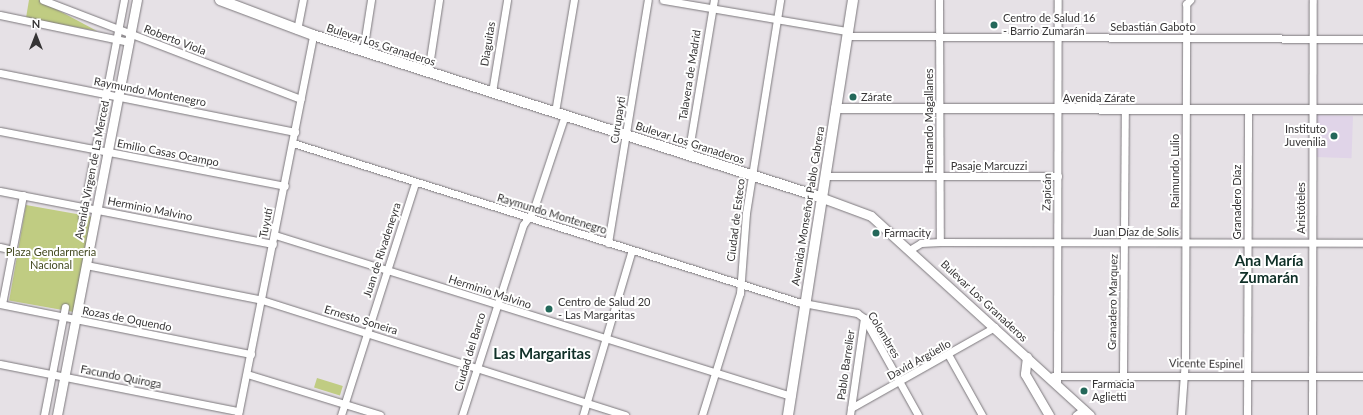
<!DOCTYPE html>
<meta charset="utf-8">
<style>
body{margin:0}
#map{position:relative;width:1363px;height:415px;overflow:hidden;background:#e6e1e6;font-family:Lato,sans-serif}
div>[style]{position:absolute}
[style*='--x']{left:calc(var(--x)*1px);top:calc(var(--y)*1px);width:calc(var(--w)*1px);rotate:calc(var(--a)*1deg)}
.education>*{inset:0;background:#e0d4e8;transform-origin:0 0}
.green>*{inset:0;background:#c0cc82;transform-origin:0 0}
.roads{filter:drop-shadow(0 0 1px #7c787c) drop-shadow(0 0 1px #7c787c)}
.street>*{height:7px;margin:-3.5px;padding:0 3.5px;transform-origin:3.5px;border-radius:3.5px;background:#fff}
.secondary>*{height:9px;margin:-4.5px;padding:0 4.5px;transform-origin:4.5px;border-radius:4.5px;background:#fff}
.primary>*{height:10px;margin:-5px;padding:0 5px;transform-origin:5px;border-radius:5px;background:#fff}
.dots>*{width:11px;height:11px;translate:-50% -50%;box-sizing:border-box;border:2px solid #fff;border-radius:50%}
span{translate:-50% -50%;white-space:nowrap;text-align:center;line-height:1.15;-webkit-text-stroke:4px #fff;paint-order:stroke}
.poi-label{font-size:11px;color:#363435}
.left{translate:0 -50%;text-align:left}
.right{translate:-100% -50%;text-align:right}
.street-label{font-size:11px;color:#363435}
.park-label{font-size:11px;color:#434920}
.district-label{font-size:15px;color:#103028;font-weight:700}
.north{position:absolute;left:16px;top:16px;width:40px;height:40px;-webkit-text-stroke:3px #fff;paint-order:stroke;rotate:0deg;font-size:11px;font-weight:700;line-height:16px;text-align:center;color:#363435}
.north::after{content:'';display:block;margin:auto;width:14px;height:18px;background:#363435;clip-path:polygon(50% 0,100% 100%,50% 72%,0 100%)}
</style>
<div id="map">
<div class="education">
<div style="left:1316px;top:115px;width:37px;height:42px;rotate:2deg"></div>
</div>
<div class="green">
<div style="clip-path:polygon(29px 0,39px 0,97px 31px,26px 18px)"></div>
<div style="left:26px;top:205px;width:67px;height:97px;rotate:10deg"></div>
<div style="left:317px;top:378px;width:27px;height:10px;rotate:17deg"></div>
</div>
<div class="roads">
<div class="street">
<div style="--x:43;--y:0;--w:276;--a:21"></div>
<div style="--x:663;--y:0;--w:187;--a:9.6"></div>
<div style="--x:939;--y:0;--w:242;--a:89.8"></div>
<div style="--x:0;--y:15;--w:132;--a:11.8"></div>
<div style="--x:297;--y:30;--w:31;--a:-79"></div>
<div style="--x:847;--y:36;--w:516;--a:0.33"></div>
<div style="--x:363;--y:51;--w:52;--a:-81.1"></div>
<div style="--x:428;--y:72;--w:73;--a:-81.3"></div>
<div style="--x:0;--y:73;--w:301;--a:11.3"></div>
<div style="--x:492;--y:92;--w:93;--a:-80.7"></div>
<div style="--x:555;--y:112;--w:114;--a:-80.4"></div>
<div style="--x:0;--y:131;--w:290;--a:10.9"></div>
<div style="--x:293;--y:143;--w:529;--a:17.48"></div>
<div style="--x:798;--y:302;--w:60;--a:10.6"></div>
<div style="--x:857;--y:313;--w:9;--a:36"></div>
<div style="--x:864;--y:318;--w:111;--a:60.9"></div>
<div style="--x:688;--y:155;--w:157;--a:-80.5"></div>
<div style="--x:824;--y:176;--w:234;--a:0"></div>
<div style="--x:0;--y:191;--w:278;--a:11"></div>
<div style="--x:82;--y:218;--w:222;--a:-79.1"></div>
<div style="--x:275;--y:235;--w:541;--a:17.33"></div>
<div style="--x:608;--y:243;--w:246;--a:-80.7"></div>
<div style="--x:0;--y:247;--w:13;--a:13"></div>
<div style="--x:911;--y:249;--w:12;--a:-31"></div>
<div style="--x:921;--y:243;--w:19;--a:-3"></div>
<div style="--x:940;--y:242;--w:423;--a:0.1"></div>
<div style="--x:86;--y:265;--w:179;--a:11.2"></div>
<div style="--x:262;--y:300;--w:381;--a:17.6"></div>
<div style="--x:0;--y:304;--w:256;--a:11.3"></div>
<div style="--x:2;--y:304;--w:111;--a:-79.1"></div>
<div style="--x:949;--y:356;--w:68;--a:60.8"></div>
<div style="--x:0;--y:364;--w:243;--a:11.2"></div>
<div style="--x:247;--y:374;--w:139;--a:17.1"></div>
<div style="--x:1123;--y:375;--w:265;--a:-89.6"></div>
<div style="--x:1053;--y:376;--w:310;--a:0"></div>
<div style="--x:1057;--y:385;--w:385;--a:-89.9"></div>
<div style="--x:851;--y:408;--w:165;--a:-29.4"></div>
<div style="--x:44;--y:415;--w:110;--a:-79"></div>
<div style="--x:238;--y:415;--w:387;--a:-78.8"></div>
<div style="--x:341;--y:415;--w:244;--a:-72.3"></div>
<div style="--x:462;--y:415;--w:200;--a:-72.2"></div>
<div style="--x:523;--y:225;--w:17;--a:-54"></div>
<div style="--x:533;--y:211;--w:101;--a:-71.6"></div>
<div style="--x:583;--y:415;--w:172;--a:-73.5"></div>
<div style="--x:702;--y:415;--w:128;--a:-72.7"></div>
<div style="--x:740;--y:293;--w:80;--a:-85.7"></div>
<div style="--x:746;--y:213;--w:216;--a:-80.9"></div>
<div style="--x:850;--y:415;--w:98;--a:-81.8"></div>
<div style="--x:1076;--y:415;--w:10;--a:-37"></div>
<div style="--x:1181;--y:415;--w:56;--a:-85.9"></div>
<div style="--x:1185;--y:359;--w:355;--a:-89.8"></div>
<div style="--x:1186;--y:4;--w:6;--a:-45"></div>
<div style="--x:1247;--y:415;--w:305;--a:-89.8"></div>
<div style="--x:1312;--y:415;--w:415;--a:-89.9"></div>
</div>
<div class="secondary">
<div style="--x:835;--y:108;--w:528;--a:0.11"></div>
<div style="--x:820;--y:197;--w:54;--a:20.4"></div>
<div style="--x:871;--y:216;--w:296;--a:42.3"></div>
<div style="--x:1027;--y:357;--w:17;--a:97"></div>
<div style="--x:1025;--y:374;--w:48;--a:59.7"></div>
<div style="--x:57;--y:415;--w:423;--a:-79.1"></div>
</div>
<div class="primary">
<div style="--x:220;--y:0;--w:99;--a:20.6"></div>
<div style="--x:313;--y:35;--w:532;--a:17.72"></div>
<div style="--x:788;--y:415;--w:420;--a:-81.1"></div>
</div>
</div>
<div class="dots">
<div style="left:994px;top:25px;background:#24685a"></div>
<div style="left:853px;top:97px;background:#24685a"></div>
<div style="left:1334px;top:136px;background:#24685a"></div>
<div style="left:876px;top:233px;background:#24685a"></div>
<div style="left:549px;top:309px;background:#24685a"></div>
<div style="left:1084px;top:391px;background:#24685a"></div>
</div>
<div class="poi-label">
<span class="left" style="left:1003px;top:25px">Centro de Salud 16<br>- Barrio Zumarán</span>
<span class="left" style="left:861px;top:97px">Zárate</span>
<span class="right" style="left:1326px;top:136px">Instituto<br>Juvenilia</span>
<span class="left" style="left:884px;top:233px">Farmacity</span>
<span class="left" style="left:558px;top:309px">Centro de Salud 20<br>- Las Margaritas</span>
<span class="left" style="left:1092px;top:391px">Farmacia<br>Aglietti</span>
</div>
<div class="street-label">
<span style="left:1153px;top:27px">Sebastián Gaboto</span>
<span style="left:175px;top:40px;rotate:21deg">Roberto Viola</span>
<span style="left:488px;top:44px;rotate:-81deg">Diaguitas</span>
<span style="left:381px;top:45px;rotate:18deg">Bulevar Los Granaderos</span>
<span style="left:690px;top:75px;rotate:-81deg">Talavera de Madrid</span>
<span style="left:150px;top:92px;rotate:11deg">Raymundo Montenegro</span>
<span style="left:1099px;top:98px">Avenida Zárate</span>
<span style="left:618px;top:120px;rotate:-81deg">Curupayti</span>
<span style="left:929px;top:121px;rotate:-90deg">Hernando Magallanes</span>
<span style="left:690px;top:143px;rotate:18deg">Bulevar Los Granaderos</span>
<span style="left:168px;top:153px;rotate:11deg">Emilio Casas Ocampo</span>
<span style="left:989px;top:166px">Pasaje Marcuzzi</span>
<span style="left:92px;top:170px;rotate:-79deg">Avenida Virgen de La Merced</span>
<span style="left:1175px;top:171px;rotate:-90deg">Raimundo Lulio</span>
<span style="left:1047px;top:192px;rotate:-89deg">Zapicán</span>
<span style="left:1237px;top:202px;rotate:-90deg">Granadero Díaz</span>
<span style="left:808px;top:206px;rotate:-81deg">Avenida Monseñor Pablo Cabrera</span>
<span style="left:1301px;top:208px;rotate:-90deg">Aristóteles</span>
<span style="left:150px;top:209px;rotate:11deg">Herminio Malvino</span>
<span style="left:552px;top:214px;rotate:17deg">Raymundo Montenegro</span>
<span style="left:736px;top:220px;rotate:-83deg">Ciudad de Esteco</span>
<span style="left:266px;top:223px;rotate:-79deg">Tuyutí</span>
<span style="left:1136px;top:232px">Juan Díaz de Solís</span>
<span style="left:382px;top:250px;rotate:-72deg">Juan de Rivadeneyra</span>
<span style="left:490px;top:292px;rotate:18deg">Herminio Malvino</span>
<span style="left:984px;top:301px;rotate:43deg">Bulevar Los Granaderos</span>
<span style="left:1113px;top:302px;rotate:-89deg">Granadero Marquez</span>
<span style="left:127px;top:319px;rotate:11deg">Rozas de Oquendo</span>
<span style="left:361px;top:320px;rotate:17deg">Ernesto Soneira</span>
<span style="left:884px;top:335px;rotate:59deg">Colombres</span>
<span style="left:470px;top:352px;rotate:-73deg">Ciudad del Barco</span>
<span style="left:919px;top:360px;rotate:-29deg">David Argüello</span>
<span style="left:1206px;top:364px;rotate:1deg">Vicente Espinel</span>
<span style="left:846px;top:365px;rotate:-82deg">Pablo Barrelier</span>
<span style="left:121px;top:377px;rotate:11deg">Facundo Quiroga</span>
</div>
<div class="park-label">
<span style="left:51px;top:259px">Plaza Gendarmeria<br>Nacional</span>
</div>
<div class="district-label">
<span style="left:1269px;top:269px">Ana María<br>Zumarán</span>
<span style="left:542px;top:354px">Las Margaritas</span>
</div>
<div class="north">N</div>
</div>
